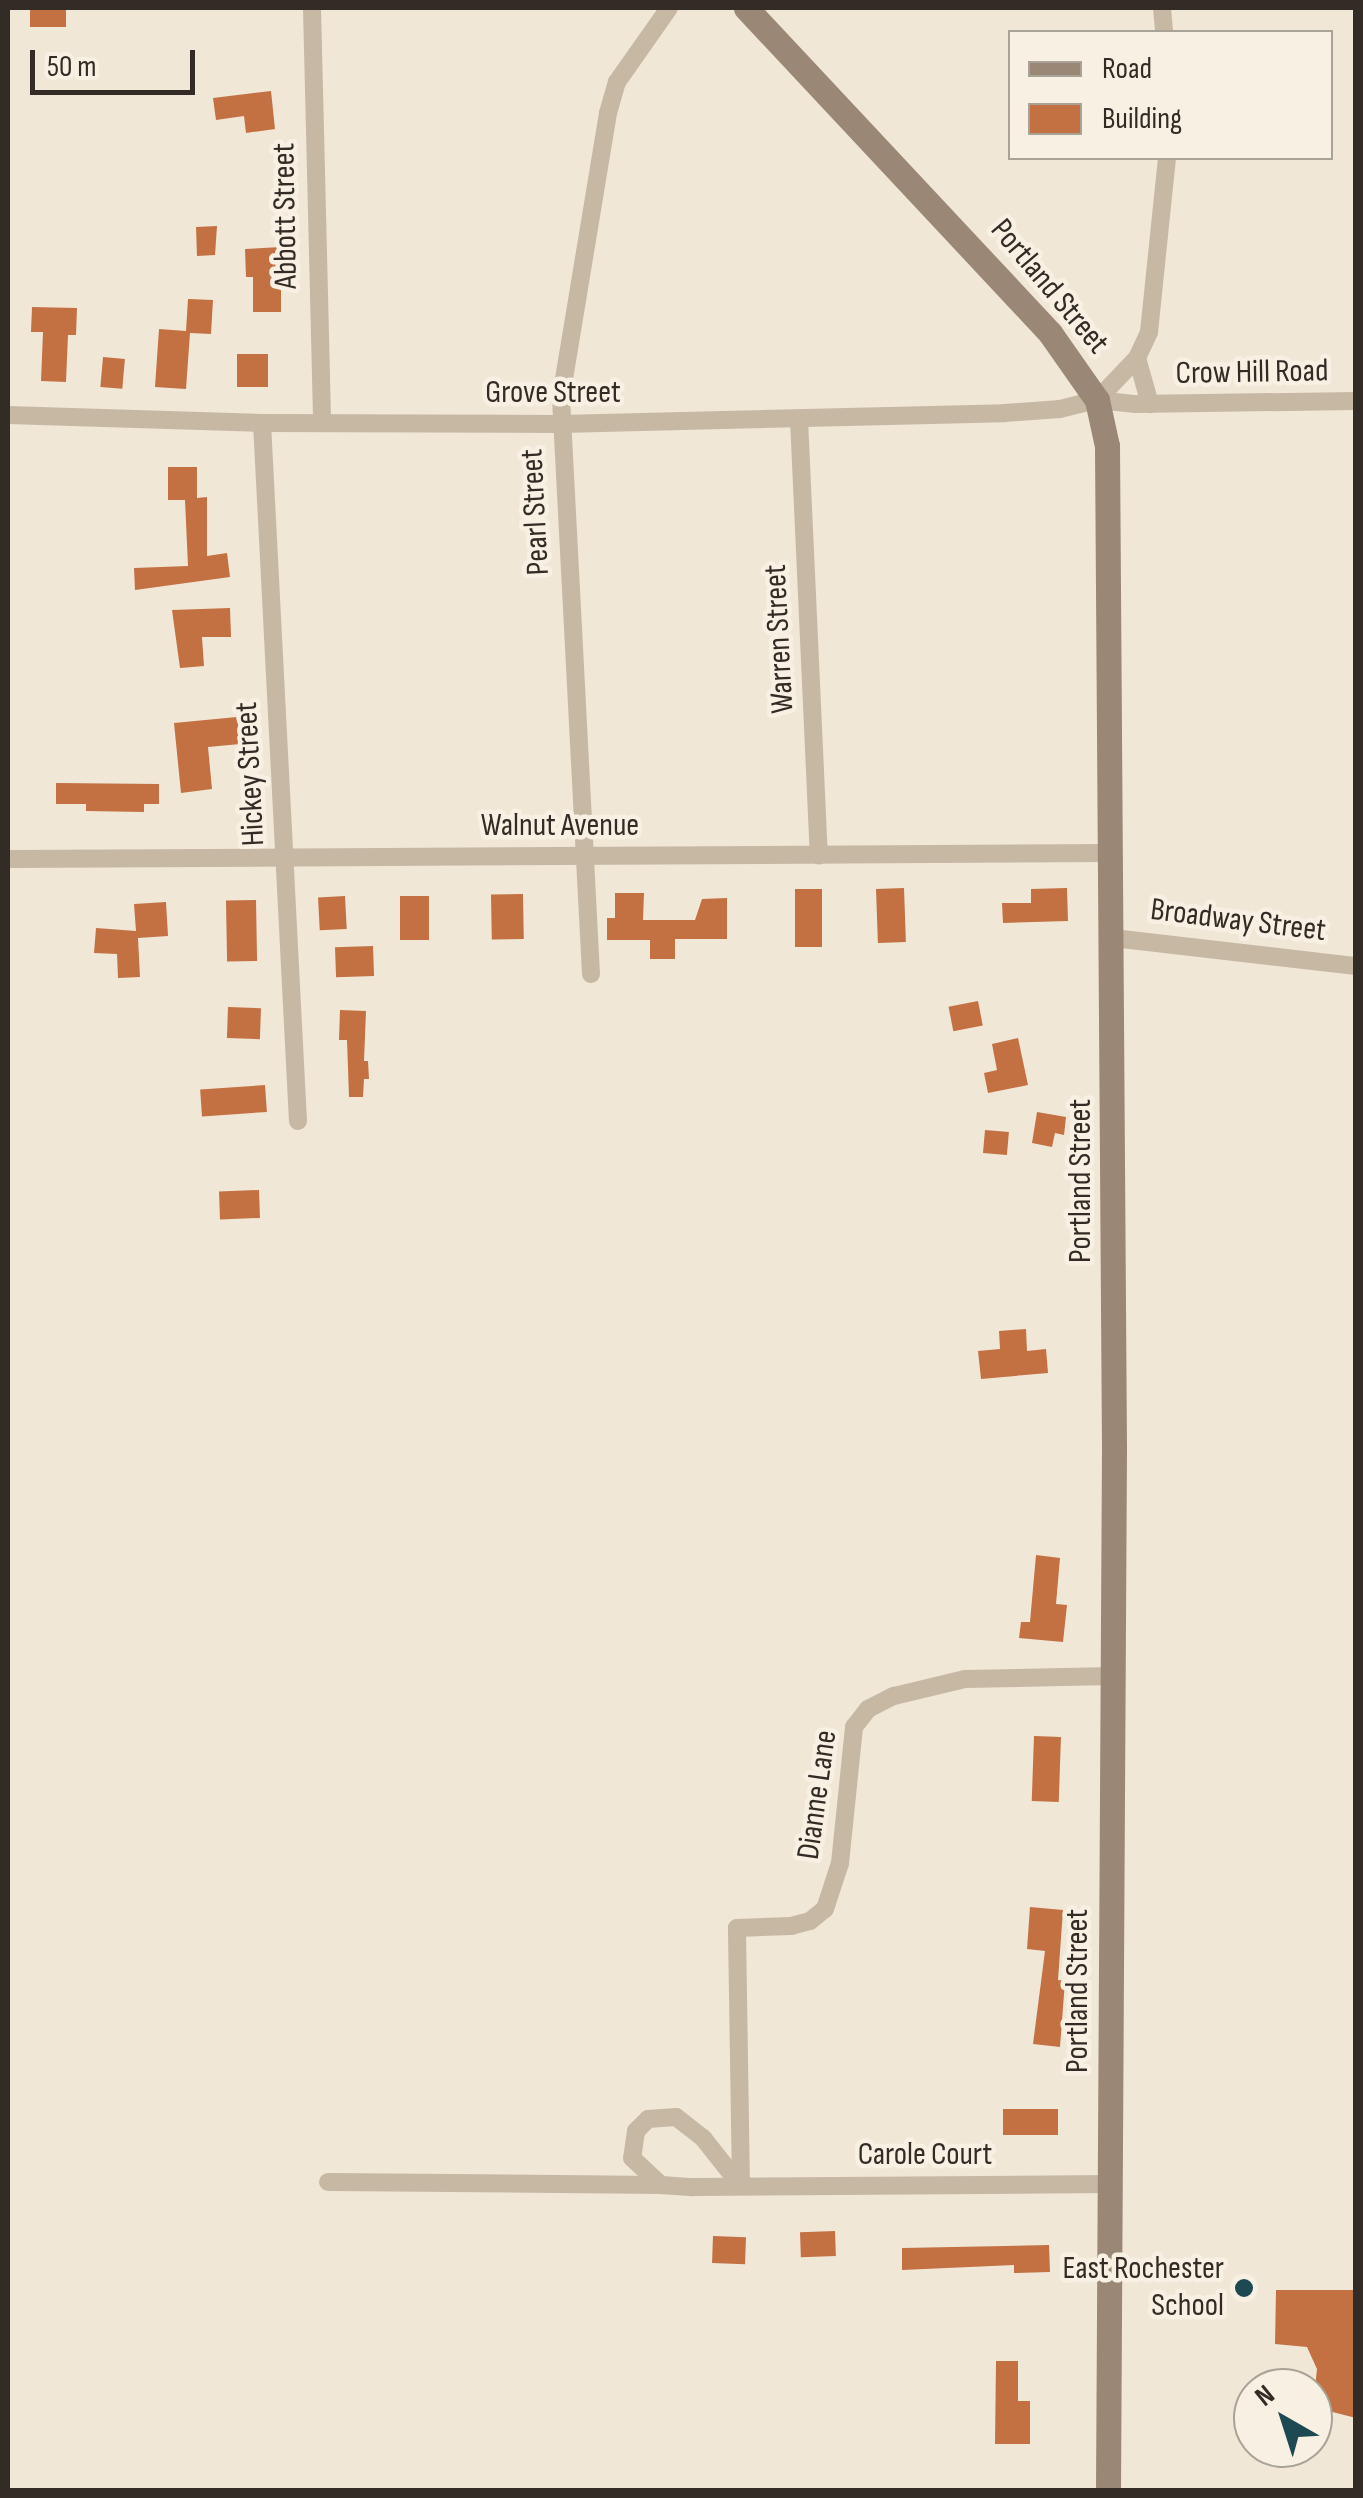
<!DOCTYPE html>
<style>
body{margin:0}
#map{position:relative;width:1363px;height:2498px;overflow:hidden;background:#f0e7d7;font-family:"Sofia Sans Condensed",sans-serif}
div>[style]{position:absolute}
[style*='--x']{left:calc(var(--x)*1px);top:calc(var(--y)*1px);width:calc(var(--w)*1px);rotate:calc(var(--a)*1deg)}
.building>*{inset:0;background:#c37042;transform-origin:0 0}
.street>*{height:18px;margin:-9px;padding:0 9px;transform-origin:9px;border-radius:9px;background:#c7b8a4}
.secondary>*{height:25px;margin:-12.5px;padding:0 12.5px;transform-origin:12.5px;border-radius:12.5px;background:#9a8775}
.dots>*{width:28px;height:28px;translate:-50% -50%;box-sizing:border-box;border:5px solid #f8f1e3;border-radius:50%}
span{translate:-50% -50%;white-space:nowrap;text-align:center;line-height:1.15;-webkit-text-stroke:9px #f8f1e3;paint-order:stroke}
.street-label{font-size:32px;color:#332b25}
.poi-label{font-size:32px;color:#332b25}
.right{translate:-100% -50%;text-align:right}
.frame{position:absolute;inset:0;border:10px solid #332b25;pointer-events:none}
.legend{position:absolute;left:1008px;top:30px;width:325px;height:130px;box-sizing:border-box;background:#f8f1e3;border:2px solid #a9a297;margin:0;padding:12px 18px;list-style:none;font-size:30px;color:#332b25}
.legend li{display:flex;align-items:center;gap:20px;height:50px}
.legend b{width:50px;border:2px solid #a9a297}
.north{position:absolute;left:1233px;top:2368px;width:100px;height:100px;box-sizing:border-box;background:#f8f1e3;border:2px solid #a9a297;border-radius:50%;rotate:321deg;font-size:28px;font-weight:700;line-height:40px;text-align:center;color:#332b25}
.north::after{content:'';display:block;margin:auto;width:35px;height:45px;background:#1c4952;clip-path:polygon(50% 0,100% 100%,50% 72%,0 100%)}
.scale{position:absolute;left:30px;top:50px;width:165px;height:45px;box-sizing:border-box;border:5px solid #332b25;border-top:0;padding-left:12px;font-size:30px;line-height:35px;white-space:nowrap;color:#332b25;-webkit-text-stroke:8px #f8f1e3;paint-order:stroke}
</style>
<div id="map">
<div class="building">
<div style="left:30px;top:8px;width:36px;height:19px"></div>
<div style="clip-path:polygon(271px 91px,275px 129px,246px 133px,244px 116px,216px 120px,213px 98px)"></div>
<div style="clip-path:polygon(217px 226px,215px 255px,197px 256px,196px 227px)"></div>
<div style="clip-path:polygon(281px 247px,281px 312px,253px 312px,253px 277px,246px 277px,245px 249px)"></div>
<div style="clip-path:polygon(188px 299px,213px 300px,211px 334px,190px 333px,186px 389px,155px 387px,159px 329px,186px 331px)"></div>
<div style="clip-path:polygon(32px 307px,77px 308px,76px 335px,68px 335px,66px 382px,41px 381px,43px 332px,31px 332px)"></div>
<div style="left:237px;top:354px;width:31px;height:33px"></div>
<div style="left:103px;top:357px;width:22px;height:30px;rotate:5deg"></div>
<div style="clip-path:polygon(168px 467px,197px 467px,197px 498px,207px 497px,207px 556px,227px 553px,230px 577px,135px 590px,134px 568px,188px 566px,185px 500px,168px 500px)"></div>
<div style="clip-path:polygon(230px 608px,231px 637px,202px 637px,204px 666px,180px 668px,172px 610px)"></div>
<div style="clip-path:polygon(237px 717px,240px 744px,208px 747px,212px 789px,181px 793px,174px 723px)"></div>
<div style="clip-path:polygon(56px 783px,159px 784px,159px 804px,144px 804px,144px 812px,86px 811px,86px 804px,56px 804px)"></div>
<div style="left:904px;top:888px;width:54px;height:28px;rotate:88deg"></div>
<div style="clip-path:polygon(1067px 888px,1068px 921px,1003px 923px,1002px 903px,1031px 903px,1031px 889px)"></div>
<div style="left:795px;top:889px;width:27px;height:58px"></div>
<div style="clip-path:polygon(615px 893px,644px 893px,643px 920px,695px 920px,702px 899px,727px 898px,727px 939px,675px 939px,675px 959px,650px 959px,650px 940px,607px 940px,607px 918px,615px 918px)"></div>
<div style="left:523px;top:894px;width:45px;height:32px;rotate:89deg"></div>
<div style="left:345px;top:896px;width:33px;height:27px;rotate:87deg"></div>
<div style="left:400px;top:896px;width:29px;height:44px"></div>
<div style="left:256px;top:900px;width:61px;height:30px;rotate:89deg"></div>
<div style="clip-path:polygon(166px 902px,168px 936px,138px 938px,140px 977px,118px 978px,117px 954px,94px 953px,96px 928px,136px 931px,134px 904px)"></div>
<div style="left:373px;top:946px;width:30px;height:38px;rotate:88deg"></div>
<div style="left:978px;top:1001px;width:25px;height:30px;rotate:79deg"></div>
<div style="left:228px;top:1007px;width:33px;height:31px;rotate:2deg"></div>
<div style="clip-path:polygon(340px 1010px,366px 1011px,364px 1061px,368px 1061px,369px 1079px,364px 1079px,363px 1097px,349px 1097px,347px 1040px,339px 1040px)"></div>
<div style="clip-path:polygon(1018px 1038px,1028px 1085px,988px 1093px,984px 1073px,997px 1070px,992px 1044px)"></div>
<div style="left:265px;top:1085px;width:27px;height:65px;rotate:86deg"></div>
<div style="clip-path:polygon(1037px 1112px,1066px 1117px,1064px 1135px,1055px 1133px,1052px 1147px,1032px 1143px)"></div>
<div style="left:985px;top:1130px;width:24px;height:23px;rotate:5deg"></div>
<div style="left:259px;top:1190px;width:28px;height:40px;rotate:88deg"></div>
<div style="clip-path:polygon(1026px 1329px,1027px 1351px,1046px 1349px,1048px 1373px,981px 1379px,978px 1351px,1000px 1349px,999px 1331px)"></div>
<div style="clip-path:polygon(1036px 1555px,1060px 1558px,1056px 1604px,1067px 1605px,1063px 1642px,1019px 1638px,1021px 1622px,1030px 1622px)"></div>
<div style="left:1034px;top:1736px;width:27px;height:65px;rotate:2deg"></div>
<div style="clip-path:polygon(1030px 1907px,1063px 1910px,1058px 1980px,1065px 1981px,1060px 2047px,1033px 2044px,1045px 1951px,1027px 1949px)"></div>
<div style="left:1003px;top:2109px;width:55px;height:26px"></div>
<div style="left:835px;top:2231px;width:25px;height:35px;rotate:88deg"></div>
<div style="left:713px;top:2236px;width:33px;height:27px;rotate:2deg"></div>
<div style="clip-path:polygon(1049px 2245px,1050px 2272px,1014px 2273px,1014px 2265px,902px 2270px,902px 2248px)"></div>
<div style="clip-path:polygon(1276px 2290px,1356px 2290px,1356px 2418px,1313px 2407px,1317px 2369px,1307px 2347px,1275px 2344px)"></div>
<div style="clip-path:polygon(996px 2361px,1018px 2361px,1018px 2401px,1030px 2401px,1030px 2444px,995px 2444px)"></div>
</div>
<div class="street">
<div style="--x:312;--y:8;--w:415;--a:88.6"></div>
<div style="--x:1162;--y:8;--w:24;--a:85"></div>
<div style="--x:1137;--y:358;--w:48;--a:74.2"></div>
<div style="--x:1097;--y:400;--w:58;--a:-46.4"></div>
<div style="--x:1137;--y:358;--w:29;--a:-65"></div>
<div style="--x:1149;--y:332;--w:175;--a:-84.1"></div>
<div style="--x:8;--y:415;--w:254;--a:1.8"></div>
<div style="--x:262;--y:423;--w:299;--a:0.2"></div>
<div style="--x:561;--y:424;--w:444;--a:-1.4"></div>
<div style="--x:1005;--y:413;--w:55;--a:-4.2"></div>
<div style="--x:1060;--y:409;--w:38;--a:-14"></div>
<div style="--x:1097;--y:400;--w:39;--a:6"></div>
<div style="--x:1136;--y:404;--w:220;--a:-0.8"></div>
<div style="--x:799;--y:419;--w:437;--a:87.4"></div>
<div style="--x:262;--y:423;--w:699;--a:87.05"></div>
<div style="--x:8;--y:859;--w:1104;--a:-0.31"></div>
<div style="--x:1113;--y:938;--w:245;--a:6.6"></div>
<div style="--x:591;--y:974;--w:578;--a:-92.98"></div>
<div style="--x:561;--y:397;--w:288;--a:-80.6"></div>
<div style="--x:608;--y:113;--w:32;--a:-74"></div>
<div style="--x:617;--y:82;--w:90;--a:-54.9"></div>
<div style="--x:328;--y:2182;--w:333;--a:0.5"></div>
<div style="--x:741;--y:2186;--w:258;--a:-90.9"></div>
<div style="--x:737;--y:1928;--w:54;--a:-2.1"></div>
<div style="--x:791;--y:1926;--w:20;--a:-15"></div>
<div style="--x:810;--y:1921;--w:19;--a:-39"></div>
<div style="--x:825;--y:1909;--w:48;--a:-71.9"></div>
<div style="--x:840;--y:1863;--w:137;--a:-84.1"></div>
<div style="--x:854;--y:1727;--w:23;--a:-52"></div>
<div style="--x:868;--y:1709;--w:29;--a:-27"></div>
<div style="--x:894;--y:1696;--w:73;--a:-13.5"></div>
<div style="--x:965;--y:1679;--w:147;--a:-1.2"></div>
<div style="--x:741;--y:2186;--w:61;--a:-128.4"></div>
<div style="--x:703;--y:2138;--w:34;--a:-142"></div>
<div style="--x:676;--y:2117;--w:28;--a:176"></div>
<div style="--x:648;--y:2119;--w:17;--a:135"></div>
<div style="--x:636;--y:2131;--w:27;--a:98"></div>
<div style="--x:632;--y:2158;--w:40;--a:43"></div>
<div style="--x:661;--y:2185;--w:32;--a:4"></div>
<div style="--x:693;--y:2187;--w:417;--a:-0.4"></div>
</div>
<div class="secondary">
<div style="--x:746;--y:8;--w:445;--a:46.9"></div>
<div style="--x:1050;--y:333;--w:82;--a:55"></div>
<div style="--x:1097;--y:400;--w:47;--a:77.7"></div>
<div style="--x:1107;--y:446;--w:1003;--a:89.6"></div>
<div style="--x:1114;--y:1449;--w:1041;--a:90.33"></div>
</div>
<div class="dots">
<div style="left:1244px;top:2288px;background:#1c4952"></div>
</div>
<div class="street-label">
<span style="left:286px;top:216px;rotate:-91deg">Abbott Street</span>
<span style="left:1049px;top:287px;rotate:50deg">Portland Street</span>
<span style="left:1252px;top:373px;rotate:-1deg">Crow Hill Road</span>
<span style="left:553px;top:393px">Grove Street</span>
<span style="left:536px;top:512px;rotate:-93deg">Pearl Street</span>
<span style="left:780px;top:639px;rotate:-93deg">Warren Street</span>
<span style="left:251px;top:774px;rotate:-93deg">Hickey Street</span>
<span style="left:560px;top:826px">Walnut Avenue</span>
<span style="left:1238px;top:921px;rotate:7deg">Broadway Street</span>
<span style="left:1081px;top:1181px;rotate:-90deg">Portland Street</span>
<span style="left:818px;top:1795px;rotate:-82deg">Dianne Lane</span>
<span style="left:1078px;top:1991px;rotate:-90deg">Portland Street</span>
<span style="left:925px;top:2155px">Carole Court</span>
</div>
<div class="poi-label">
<span class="right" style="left:1224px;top:2288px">East Rochester<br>School</span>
</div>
<div class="frame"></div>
<ul class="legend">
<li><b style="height:12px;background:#9a8775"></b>Road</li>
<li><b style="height:28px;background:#c37042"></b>Building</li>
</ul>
<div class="north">N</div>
<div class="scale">50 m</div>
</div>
